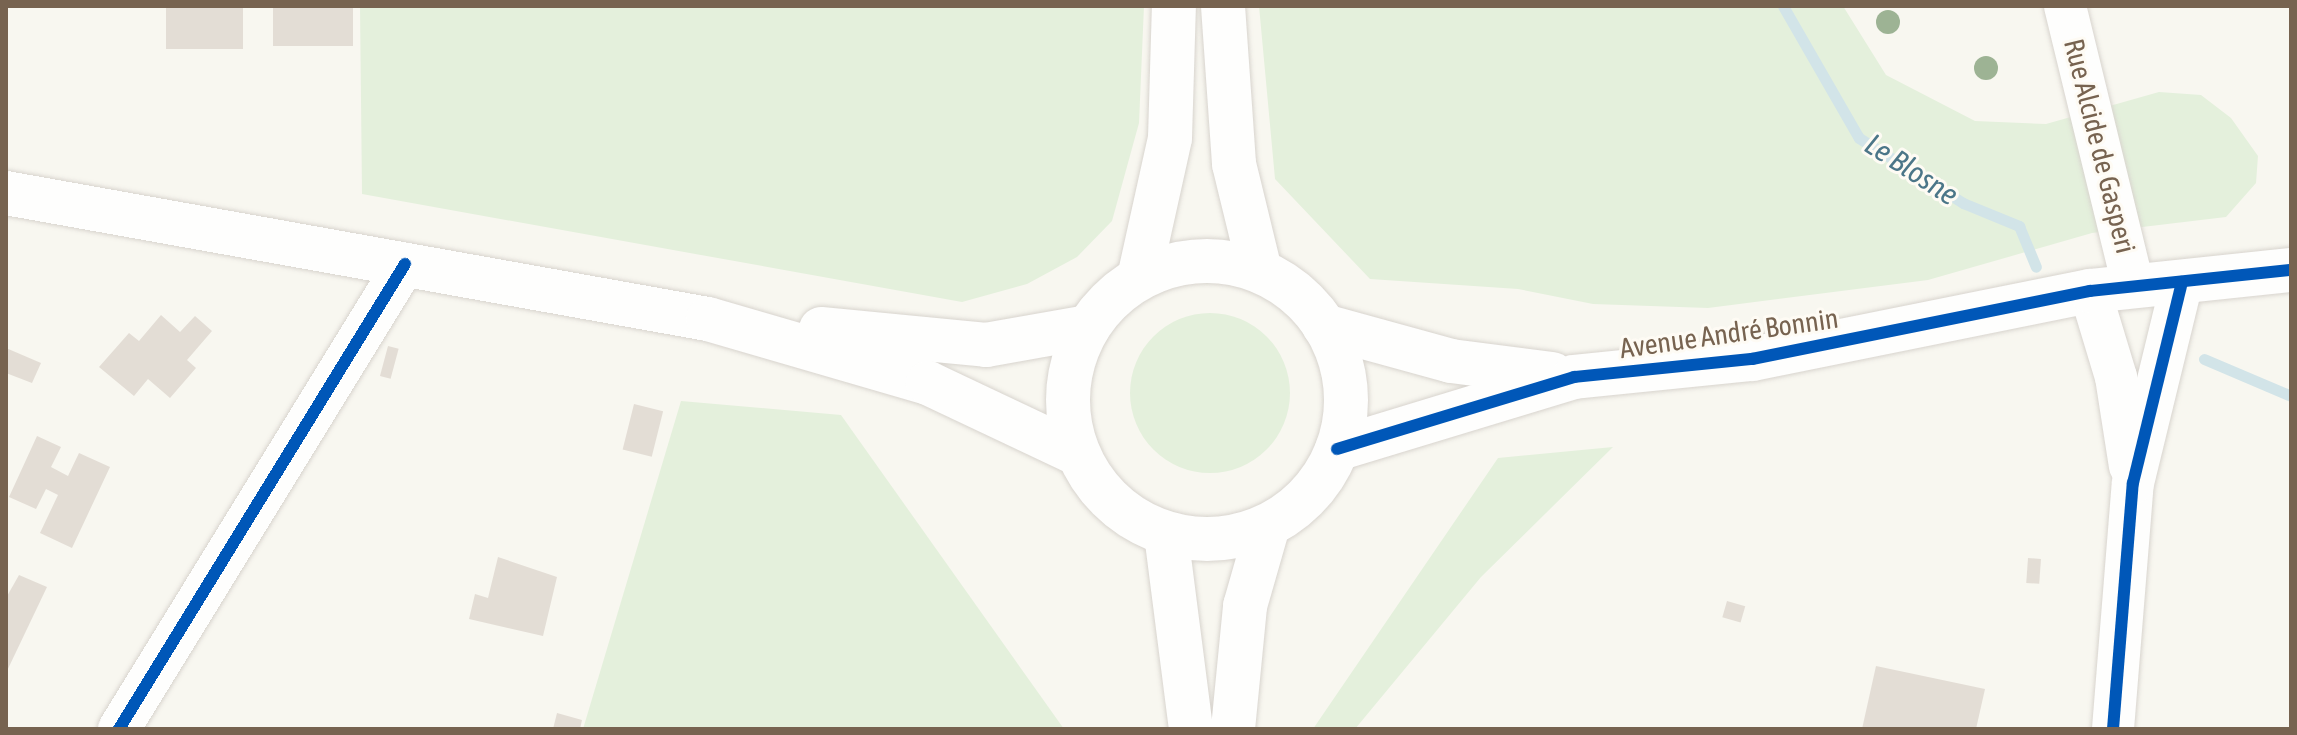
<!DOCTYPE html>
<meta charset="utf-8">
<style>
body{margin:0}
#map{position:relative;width:2297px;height:735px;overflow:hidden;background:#f8f7f0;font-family:"Asap Condensed",sans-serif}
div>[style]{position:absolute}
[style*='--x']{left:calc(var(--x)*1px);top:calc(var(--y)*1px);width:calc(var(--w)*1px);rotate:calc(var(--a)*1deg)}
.green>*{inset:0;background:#e4f0dc}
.round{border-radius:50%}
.stream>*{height:11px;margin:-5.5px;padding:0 5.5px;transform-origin:5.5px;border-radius:5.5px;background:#d2e4e8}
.building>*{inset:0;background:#e3ddd5;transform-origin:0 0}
.roads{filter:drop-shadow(0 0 2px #d8d4ce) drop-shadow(0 0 2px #d8d4ce)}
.minor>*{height:42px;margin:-21px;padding:0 21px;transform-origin:21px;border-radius:21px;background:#fefefd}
.tertiary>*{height:44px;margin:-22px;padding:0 22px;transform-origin:22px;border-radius:22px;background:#fefefd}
.secondary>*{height:44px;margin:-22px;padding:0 22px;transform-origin:22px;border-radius:22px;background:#fefefd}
.secondary>.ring{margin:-22px;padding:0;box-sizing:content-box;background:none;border:44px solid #fefefd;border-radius:50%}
.cycleway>*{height:12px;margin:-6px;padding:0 6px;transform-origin:6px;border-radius:6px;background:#0057b8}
.trees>*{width:24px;height:24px;margin:-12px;border-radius:50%;background:#9db394}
span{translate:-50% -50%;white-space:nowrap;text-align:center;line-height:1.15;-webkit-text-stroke:6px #fefbf4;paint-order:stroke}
.street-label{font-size:28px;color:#776350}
.water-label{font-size:30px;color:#4b7688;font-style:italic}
.frame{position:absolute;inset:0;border:8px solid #776350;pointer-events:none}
</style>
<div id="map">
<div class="green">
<div style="clip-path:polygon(360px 6px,1144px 6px,1139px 123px,1112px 221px,1077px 257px,1027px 284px,962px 302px,362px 194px)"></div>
<div style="clip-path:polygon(1259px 6px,1843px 6px,1886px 75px,1975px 121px,2046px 124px,2159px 92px,2201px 95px,2231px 118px,2258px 156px,2256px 183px,2226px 217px,2092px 233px,1928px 280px,1708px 308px,1593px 304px,1518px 289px,1370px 279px,1275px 179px)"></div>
<div class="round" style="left:1130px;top:313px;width:160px;height:160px"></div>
<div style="clip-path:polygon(681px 401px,841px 415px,1064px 729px,583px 729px)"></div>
<div style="clip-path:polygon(1613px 447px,1481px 577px,1355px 729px,1313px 729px,1498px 458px)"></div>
</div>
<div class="stream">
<div style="--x:1783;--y:6;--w:152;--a:60.1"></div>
<div style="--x:1859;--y:138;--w:123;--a:32"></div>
<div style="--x:1963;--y:203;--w:61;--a:22.3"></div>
<div style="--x:2019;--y:226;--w:44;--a:67.5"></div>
<div style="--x:2204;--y:359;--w:95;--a:23"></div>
</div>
<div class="building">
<div style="left:166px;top:6px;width:77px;height:43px"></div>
<div style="left:273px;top:6px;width:80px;height:40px"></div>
<div style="clip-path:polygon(161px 315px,180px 332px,195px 316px,212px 331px,187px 360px,196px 368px,170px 398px,148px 379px,134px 396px,99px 367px,129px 333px,139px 341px)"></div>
<div style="left:388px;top:346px;width:11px;height:31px;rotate:15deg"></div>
<div style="clip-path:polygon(6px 348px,41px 363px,32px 383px,6px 373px)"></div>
<div style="left:634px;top:404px;width:30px;height:47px;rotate:14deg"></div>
<div style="clip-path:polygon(37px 436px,61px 447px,51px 467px,68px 476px,79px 453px,110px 467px,72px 548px,40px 533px,58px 495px,46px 489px,36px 509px,9px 497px)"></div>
<div style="clip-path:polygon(498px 557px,557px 577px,543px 636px,469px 619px,475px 594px,488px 598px)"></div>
<div style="left:2028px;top:558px;width:13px;height:25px;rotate:4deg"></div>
<div style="clip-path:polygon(19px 575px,47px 587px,6px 673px,6px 598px)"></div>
<div style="left:1727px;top:601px;width:19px;height:17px;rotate:16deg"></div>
<div style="clip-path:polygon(1876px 666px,1985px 689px,1976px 729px,1862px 729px)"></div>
<div style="clip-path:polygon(557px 713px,582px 720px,580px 729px,553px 729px)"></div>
</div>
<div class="roads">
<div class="minor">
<div style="--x:2065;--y:6;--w:288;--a:76.3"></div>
<div style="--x:2090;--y:291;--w:90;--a:73.2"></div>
<div style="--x:2116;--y:377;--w:90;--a:81.1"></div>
<div style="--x:119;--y:729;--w:546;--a:-58.41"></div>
<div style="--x:2113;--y:729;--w:247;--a:-85.4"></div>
<div style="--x:2133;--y:483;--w:207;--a:-76.3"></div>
</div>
<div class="tertiary">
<div style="--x:1324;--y:326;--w:132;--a:15.4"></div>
<div style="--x:1451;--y:361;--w:102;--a:7.3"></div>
<div style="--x:1337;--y:449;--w:248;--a:-16.9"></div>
<div style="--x:1574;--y:377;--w:179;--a:-5.8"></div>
<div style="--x:1752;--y:359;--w:345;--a:-11.4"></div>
<div style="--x:2090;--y:291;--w:202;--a:-6"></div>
</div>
<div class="secondary">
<div style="--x:1223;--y:6;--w:158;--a:86"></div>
<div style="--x:1234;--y:164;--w:110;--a:76.3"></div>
<div style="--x:6;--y:193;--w:713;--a:10.18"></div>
<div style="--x:708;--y:319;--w:229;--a:16.2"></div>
<div style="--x:928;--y:383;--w:166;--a:25.3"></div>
<div class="ring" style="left:1068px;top:261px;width:234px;height:234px"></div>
<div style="--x:1139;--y:278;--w:143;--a:-77.5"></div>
<div style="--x:1170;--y:138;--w:132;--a:-88.3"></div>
<div style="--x:821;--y:329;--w:166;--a:5.5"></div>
<div style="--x:986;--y:345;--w:104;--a:-10"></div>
<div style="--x:1166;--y:534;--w:197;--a:82.7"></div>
<div style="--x:1233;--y:729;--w:124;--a:-84.4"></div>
<div style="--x:1245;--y:606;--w:83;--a:-74"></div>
</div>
</div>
<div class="cycleway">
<div style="--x:1337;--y:449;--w:248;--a:-16.9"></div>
<div style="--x:1574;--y:377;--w:179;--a:-5.8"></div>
<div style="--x:1752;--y:359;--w:345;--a:-11.4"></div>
<div style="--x:2090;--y:291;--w:202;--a:-6"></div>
<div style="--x:119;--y:729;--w:546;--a:-58.41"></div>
<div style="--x:2113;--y:729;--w:247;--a:-85.4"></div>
<div style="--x:2133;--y:483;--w:207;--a:-76.3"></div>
</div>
<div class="trees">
<div style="left:1888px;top:22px"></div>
<div style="left:1986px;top:68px"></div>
</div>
<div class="street-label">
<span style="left:2100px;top:146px;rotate:76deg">Rue Alcide de Gasperi</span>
<span style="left:1729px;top:333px;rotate:-8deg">Avenue André Bonnin</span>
</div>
<div class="water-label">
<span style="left:1912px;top:169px;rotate:33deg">Le Blosne</span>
</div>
<div class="frame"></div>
</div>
